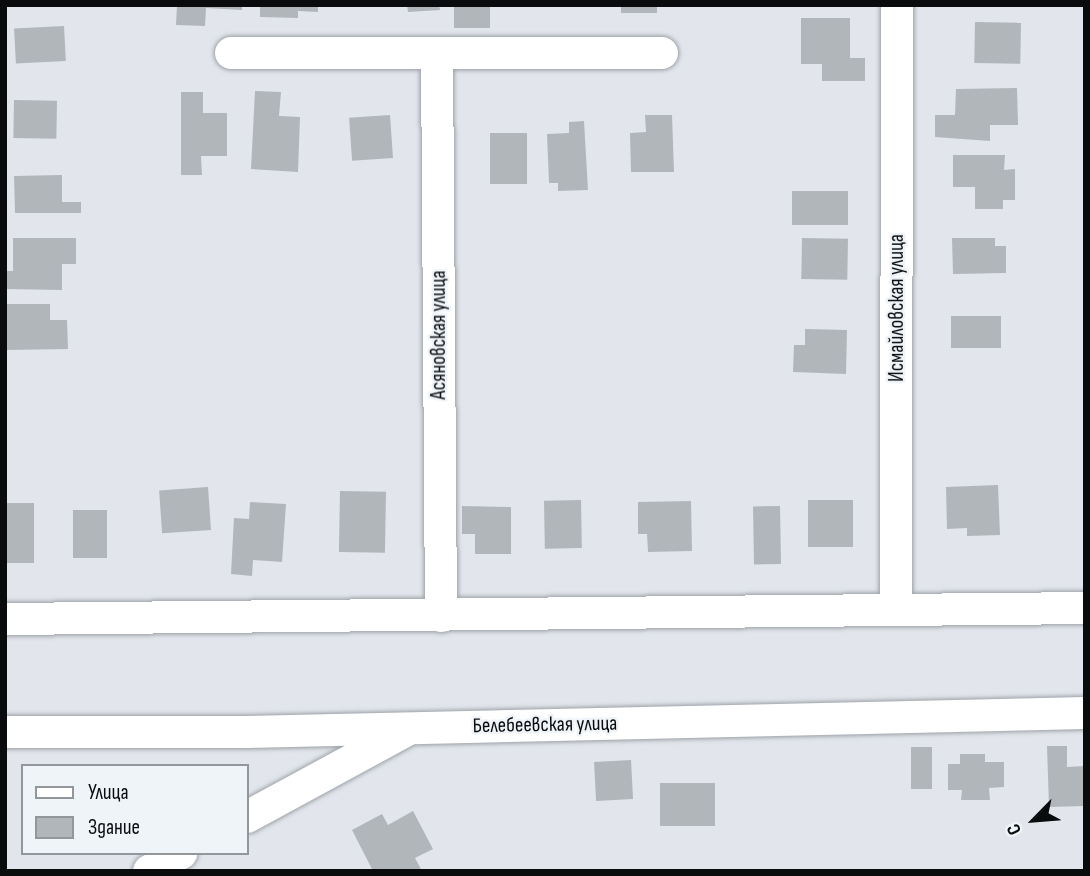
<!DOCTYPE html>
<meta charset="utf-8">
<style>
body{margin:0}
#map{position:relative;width:1090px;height:876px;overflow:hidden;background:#e2e6ec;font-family:"Sofia Sans Condensed",sans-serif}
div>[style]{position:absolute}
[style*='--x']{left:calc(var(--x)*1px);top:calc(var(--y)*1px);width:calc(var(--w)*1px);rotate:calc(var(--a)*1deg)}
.building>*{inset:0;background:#b1b6bb;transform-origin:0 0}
.roads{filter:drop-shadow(0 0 2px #9ea3a8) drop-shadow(0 0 2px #9ea3a8)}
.minor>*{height:32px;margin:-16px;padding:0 16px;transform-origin:16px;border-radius:16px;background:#fff}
span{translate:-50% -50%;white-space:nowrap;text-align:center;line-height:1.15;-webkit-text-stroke:5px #eff4f9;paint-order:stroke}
.street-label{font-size:21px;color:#0a0b0d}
.frame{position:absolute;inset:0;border:7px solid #0a0b0d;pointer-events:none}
.legend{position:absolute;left:21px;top:764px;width:228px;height:91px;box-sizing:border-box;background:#eff4f9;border:2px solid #93979b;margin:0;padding:9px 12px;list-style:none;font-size:21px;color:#0a0b0d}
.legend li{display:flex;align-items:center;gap:14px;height:35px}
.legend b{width:35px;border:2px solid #93979b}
.north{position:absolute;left:999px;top:785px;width:70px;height:70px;-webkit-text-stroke:5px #eff4f9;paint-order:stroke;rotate:245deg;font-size:19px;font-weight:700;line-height:28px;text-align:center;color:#0a0b0d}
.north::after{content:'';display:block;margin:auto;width:24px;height:32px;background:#0a0b0d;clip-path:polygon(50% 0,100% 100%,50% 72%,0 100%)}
</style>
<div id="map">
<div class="building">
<div style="clip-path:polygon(177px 5px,242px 5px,242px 10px,206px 8px,205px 26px,176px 25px)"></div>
<div style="clip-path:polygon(260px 5px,318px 5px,318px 12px,298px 11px,298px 18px,260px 17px)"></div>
<div style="clip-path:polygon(407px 5px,439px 5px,440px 10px,408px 12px)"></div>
<div style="left:454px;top:5px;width:36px;height:23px"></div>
<div style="left:621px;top:5px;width:36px;height:8px"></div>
<div style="clip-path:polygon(801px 18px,850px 18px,850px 58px,865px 58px,865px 81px,822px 81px,822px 64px,801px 64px)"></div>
<div style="left:975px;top:22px;width:46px;height:41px;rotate:1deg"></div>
<div style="left:64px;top:26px;width:35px;height:50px;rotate:87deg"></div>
<div style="clip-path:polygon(1017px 88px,1018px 125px,990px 125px,990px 141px,935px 137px,935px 115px,955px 115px,956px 89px)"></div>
<div style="clip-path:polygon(255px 91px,281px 92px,279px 116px,300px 117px,298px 172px,251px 169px)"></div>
<div style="clip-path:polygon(181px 92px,203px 92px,203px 113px,227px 113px,227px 156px,201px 156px,202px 175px,181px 175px)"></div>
<div style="left:14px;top:100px;width:43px;height:38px;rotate:1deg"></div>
<div style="left:390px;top:115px;width:43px;height:41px;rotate:86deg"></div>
<div style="clip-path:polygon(645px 115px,672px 115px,674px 172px,631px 172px,630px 133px,646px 132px)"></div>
<div style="clip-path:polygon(584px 121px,588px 190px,558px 191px,558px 183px,549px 183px,547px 134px,569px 133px,569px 122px)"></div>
<div style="left:490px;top:133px;width:37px;height:51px"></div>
<div style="clip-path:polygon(953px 155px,1005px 155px,1004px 170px,1015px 169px,1015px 200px,1003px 200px,1003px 209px,975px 209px,975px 187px,953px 187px)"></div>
<div style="clip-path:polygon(62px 175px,62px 202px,81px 202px,81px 213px,15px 213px,14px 176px)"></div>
<div style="left:792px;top:191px;width:56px;height:34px"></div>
<div style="clip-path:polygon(13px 238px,76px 238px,76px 264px,62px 264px,62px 290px,5px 289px,5px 271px,13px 271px)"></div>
<div style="left:802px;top:238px;width:46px;height:41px;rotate:1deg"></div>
<div style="clip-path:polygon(952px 238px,995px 238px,995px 246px,1006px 246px,1006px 273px,953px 274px)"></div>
<div style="clip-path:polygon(5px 304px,50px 304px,50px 320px,67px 320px,68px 349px,5px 350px)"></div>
<div style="left:1001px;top:316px;width:32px;height:50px;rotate:90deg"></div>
<div style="clip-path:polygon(805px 329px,847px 330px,846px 374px,793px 372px,794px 345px,805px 345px)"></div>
<div style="clip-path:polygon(998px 485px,1000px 535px,967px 536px,967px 528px,947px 529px,946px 487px)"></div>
<div style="left:208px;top:487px;width:43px;height:49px;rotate:86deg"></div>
<div style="left:340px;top:491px;width:46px;height:61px;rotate:1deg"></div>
<div style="left:581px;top:500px;width:48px;height:37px;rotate:89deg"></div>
<div style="left:808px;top:500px;width:45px;height:47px"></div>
<div style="clip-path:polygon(691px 501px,692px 551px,648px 552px,647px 534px,638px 534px,638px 502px)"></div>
<div style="clip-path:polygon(250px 502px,286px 504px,282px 562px,253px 560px,252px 576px,231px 574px,234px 518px,249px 519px)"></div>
<div style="left:5px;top:503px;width:29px;height:60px"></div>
<div style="clip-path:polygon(462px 506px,511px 507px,511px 554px,475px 554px,475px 534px,462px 534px)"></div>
<div style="left:780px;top:506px;width:58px;height:27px;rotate:89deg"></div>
<div style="left:73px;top:510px;width:34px;height:48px"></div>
<div style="clip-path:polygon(1047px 746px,1067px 746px,1067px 767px,1085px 766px,1085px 806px,1049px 807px)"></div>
<div style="left:911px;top:747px;width:21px;height:42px"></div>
<div style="clip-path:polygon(960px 754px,985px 754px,985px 762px,1004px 762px,1004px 787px,989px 788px,990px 800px,961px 800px,962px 790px,948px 790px,948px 764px,960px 764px)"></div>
<div style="left:631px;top:760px;width:39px;height:37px;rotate:87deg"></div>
<div style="left:660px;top:783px;width:55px;height:43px"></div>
<div style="clip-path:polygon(413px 811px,433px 849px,415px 858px,422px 871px,373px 871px,352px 830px,382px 814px,388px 825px)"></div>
</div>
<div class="roads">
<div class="minor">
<div style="--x:231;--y:53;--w:431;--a:0"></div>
<div style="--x:437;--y:55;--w:561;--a:89.59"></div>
<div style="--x:896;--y:610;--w:605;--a:-89.91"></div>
<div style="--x:5;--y:619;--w:1080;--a:-0.58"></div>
<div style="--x:5;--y:732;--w:241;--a:0"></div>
<div style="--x:246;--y:732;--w:839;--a:-1.3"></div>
<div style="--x:247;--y:817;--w:182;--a:-28.5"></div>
<div style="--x:149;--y:871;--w:37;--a:-29"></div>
</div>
</div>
<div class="street-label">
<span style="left:897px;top:308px;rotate:-90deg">Исмайловская улица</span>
<span style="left:439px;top:335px;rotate:-90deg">Асяновская улица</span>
<span style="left:545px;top:725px;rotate:-1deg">Белебеевская улица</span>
</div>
<div class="frame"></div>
<ul class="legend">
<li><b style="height:9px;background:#fff"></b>Улица</li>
<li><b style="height:19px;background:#b1b6bb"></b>Здание</li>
</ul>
<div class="north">С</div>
</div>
